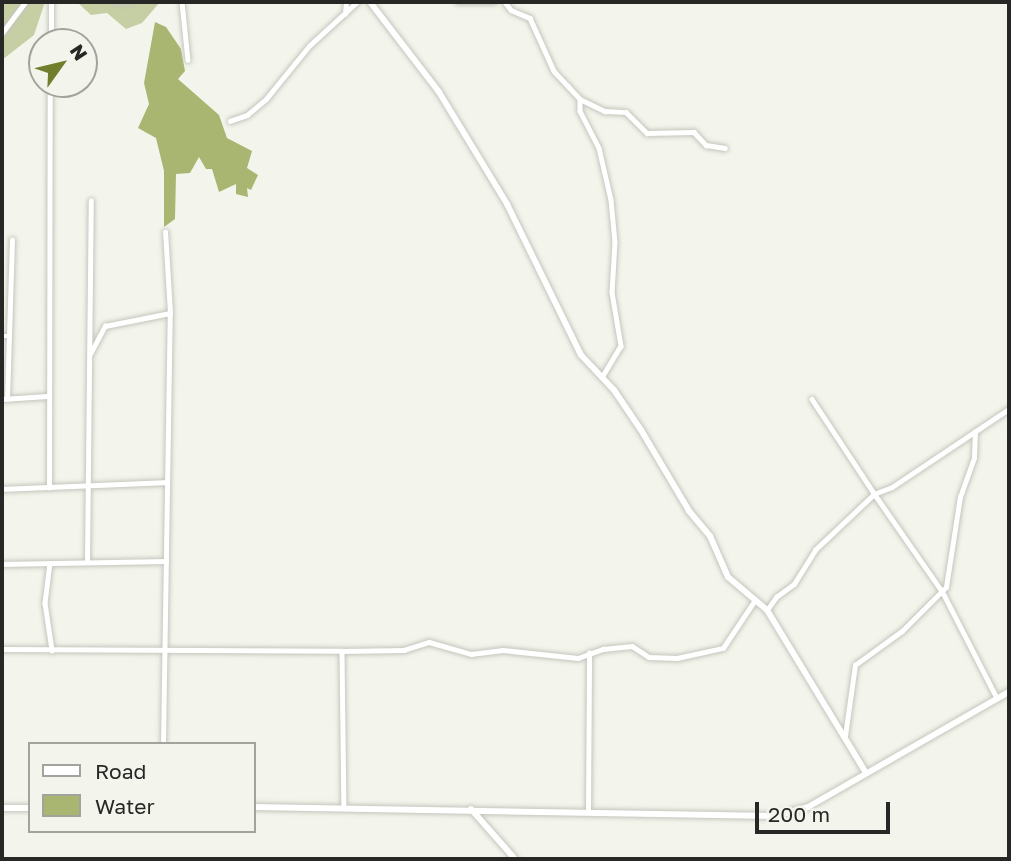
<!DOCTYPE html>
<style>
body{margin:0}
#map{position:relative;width:1011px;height:861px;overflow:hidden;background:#f3f5ec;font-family:"Golos Text",sans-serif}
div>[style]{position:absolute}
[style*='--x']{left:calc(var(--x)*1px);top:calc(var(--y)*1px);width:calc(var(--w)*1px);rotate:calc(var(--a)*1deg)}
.green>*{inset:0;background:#c6cfa3}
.water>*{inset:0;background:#a9b672}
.roads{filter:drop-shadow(0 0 2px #c4c6bd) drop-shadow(0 0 2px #c4c6bd)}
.street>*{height:4.5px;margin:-2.25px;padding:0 2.25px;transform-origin:2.25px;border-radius:2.25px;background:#fff}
.secondary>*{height:6px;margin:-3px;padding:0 3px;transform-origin:3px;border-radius:3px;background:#fff}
span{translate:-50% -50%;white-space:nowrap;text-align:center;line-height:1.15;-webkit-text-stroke:5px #f3f5ec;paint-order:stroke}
.frame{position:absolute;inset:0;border:4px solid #272825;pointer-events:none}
.legend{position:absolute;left:28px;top:742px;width:228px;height:91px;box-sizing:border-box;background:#f3f5ec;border:2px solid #a1a39c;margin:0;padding:9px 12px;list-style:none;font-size:21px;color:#272825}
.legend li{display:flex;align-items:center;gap:14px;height:35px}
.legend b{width:35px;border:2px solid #a1a39c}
.north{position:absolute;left:28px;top:28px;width:70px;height:70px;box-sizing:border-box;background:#f3f5ec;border:2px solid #a1a39c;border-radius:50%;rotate:56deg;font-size:19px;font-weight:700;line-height:28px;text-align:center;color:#272825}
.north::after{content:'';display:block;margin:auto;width:24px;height:32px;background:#717e2b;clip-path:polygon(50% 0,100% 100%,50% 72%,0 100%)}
.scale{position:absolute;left:755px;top:802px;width:135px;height:32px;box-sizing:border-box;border:4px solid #272825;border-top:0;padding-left:9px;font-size:21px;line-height:24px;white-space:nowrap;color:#272825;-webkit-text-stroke:5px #f3f5ec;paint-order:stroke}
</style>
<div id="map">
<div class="green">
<div style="clip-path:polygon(2px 2px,45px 2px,34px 35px,2px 60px)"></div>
<div style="clip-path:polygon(77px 2px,160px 2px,142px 23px,126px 29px,107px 13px,91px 15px)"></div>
</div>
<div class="water">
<div style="clip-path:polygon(155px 22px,166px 27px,181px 49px,185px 71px,178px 79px,219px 115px,227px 138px,252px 151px,247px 168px,258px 175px,251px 190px,247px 188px,248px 197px,236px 194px,236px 184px,219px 192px,212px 169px,206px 169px,199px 157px,190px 173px,176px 174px,175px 219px,164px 227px,164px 171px,156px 138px,138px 128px,149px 104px,144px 83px)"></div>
</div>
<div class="roads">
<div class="street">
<div style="--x:113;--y:2;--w:19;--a:0"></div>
<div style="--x:182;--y:2;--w:58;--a:84.1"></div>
<div style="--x:457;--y:2;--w:38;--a:0"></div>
<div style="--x:505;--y:2;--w:10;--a:53"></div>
<div style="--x:511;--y:10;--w:21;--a:23"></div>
<div style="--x:530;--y:18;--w:58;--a:65.6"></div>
<div style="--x:554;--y:71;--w:38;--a:47"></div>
<div style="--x:580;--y:99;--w:28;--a:26"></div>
<div style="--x:605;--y:111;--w:21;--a:3"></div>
<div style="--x:626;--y:112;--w:30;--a:45"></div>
<div style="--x:647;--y:133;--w:47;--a:-1.2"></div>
<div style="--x:694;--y:132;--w:18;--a:47"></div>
<div style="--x:706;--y:145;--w:19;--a:9"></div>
<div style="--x:345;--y:14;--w:12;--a:-85"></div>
<div style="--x:2;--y:33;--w:39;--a:-53"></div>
<div style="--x:51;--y:42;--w:40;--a:-90"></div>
<div style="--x:580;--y:99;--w:12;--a:90"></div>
<div style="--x:580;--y:111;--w:42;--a:62.8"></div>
<div style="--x:599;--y:148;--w:53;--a:77"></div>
<div style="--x:611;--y:200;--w:42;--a:84.6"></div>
<div style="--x:615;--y:242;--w:50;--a:93.4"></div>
<div style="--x:612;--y:292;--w:55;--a:80.5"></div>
<div style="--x:621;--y:346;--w:37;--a:121"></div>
<div style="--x:230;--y:121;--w:18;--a:-19"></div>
<div style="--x:247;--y:115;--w:25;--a:-40"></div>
<div style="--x:266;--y:99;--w:68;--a:-50.9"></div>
<div style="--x:309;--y:46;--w:65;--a:-42.5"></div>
<div style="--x:2;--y:336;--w:7;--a:0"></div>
<div style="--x:90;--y:354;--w:32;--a:-62"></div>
<div style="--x:105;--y:326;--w:66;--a:-11.3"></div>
<div style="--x:2;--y:399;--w:45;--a:-3.8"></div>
<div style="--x:7;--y:399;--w:159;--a:-88.2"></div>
<div style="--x:49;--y:488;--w:404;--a:-89.9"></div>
<div style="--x:2;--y:489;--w:165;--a:-2.4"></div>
<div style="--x:87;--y:562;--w:361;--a:-89.4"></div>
<div style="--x:50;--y:563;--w:40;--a:97.1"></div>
<div style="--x:45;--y:603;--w:48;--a:81.5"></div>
<div style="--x:2;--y:564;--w:164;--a:-1"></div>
<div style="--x:767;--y:610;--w:16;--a:-55"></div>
<div style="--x:776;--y:597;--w:22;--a:-36"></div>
<div style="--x:794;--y:584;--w:40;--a:-58"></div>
<div style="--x:815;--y:550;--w:81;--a:-43.5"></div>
<div style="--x:874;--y:494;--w:113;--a:-123.4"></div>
<div style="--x:2;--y:649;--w:340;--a:0.3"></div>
<div style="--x:342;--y:651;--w:62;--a:-0.9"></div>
<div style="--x:404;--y:650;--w:26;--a:-18"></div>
<div style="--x:429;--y:642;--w:44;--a:15.9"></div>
<div style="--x:471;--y:654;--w:32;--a:-7"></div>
<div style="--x:503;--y:650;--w:75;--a:6.1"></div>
<div style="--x:578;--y:658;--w:27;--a:-20"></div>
<div style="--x:603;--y:649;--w:29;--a:-6"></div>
<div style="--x:632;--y:646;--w:20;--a:33"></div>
<div style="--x:649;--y:657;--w:28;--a:2"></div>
<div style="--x:677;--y:658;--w:47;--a:-12.3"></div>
<div style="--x:723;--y:648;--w:58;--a:-56.3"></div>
<div style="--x:342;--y:651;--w:156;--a:89.3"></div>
<div style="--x:997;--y:699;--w:120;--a:-117.2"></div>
<div style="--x:942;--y:592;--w:119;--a:-124.8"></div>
<div style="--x:874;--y:494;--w:19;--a:-21"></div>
<div style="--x:892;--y:487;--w:141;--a:-33.7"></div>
<div style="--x:845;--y:736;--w:72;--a:-82"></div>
<div style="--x:855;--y:665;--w:58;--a:-35.9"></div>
<div style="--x:902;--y:631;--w:62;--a:-45"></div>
<div style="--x:946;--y:587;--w:91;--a:-81.2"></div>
<div style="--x:960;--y:497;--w:41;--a:-70.3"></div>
<div style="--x:974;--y:458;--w:26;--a:-88"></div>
<div style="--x:163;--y:744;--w:431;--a:-89.1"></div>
<div style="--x:170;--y:313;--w:81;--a:-93.5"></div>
<div style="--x:588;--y:811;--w:158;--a:-89.6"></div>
</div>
<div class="secondary">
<div style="--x:370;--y:2;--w:113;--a:52.5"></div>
<div style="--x:439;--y:92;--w:131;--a:58.7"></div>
<div style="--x:507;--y:204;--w:168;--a:63.9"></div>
<div style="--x:581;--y:355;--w:48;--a:46.7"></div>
<div style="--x:614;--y:390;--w:48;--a:56"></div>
<div style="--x:641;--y:430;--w:94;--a:59.3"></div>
<div style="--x:689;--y:511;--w:33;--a:50"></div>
<div style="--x:710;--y:536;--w:45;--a:66.3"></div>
<div style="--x:728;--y:577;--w:51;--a:40.2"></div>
<div style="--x:767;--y:610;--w:188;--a:58.7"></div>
<div style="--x:254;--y:807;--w:521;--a:0.99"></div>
<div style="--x:775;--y:816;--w:34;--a:-15"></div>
<div style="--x:808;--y:807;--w:232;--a:-29.8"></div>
<div style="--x:2;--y:808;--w:28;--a:0"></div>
<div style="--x:471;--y:809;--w:67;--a:48.7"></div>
</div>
</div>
<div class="frame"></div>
<ul class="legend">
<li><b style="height:9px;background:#fff"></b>Road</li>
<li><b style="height:19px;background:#a9b672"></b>Water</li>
</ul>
<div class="north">N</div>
<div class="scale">200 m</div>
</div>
